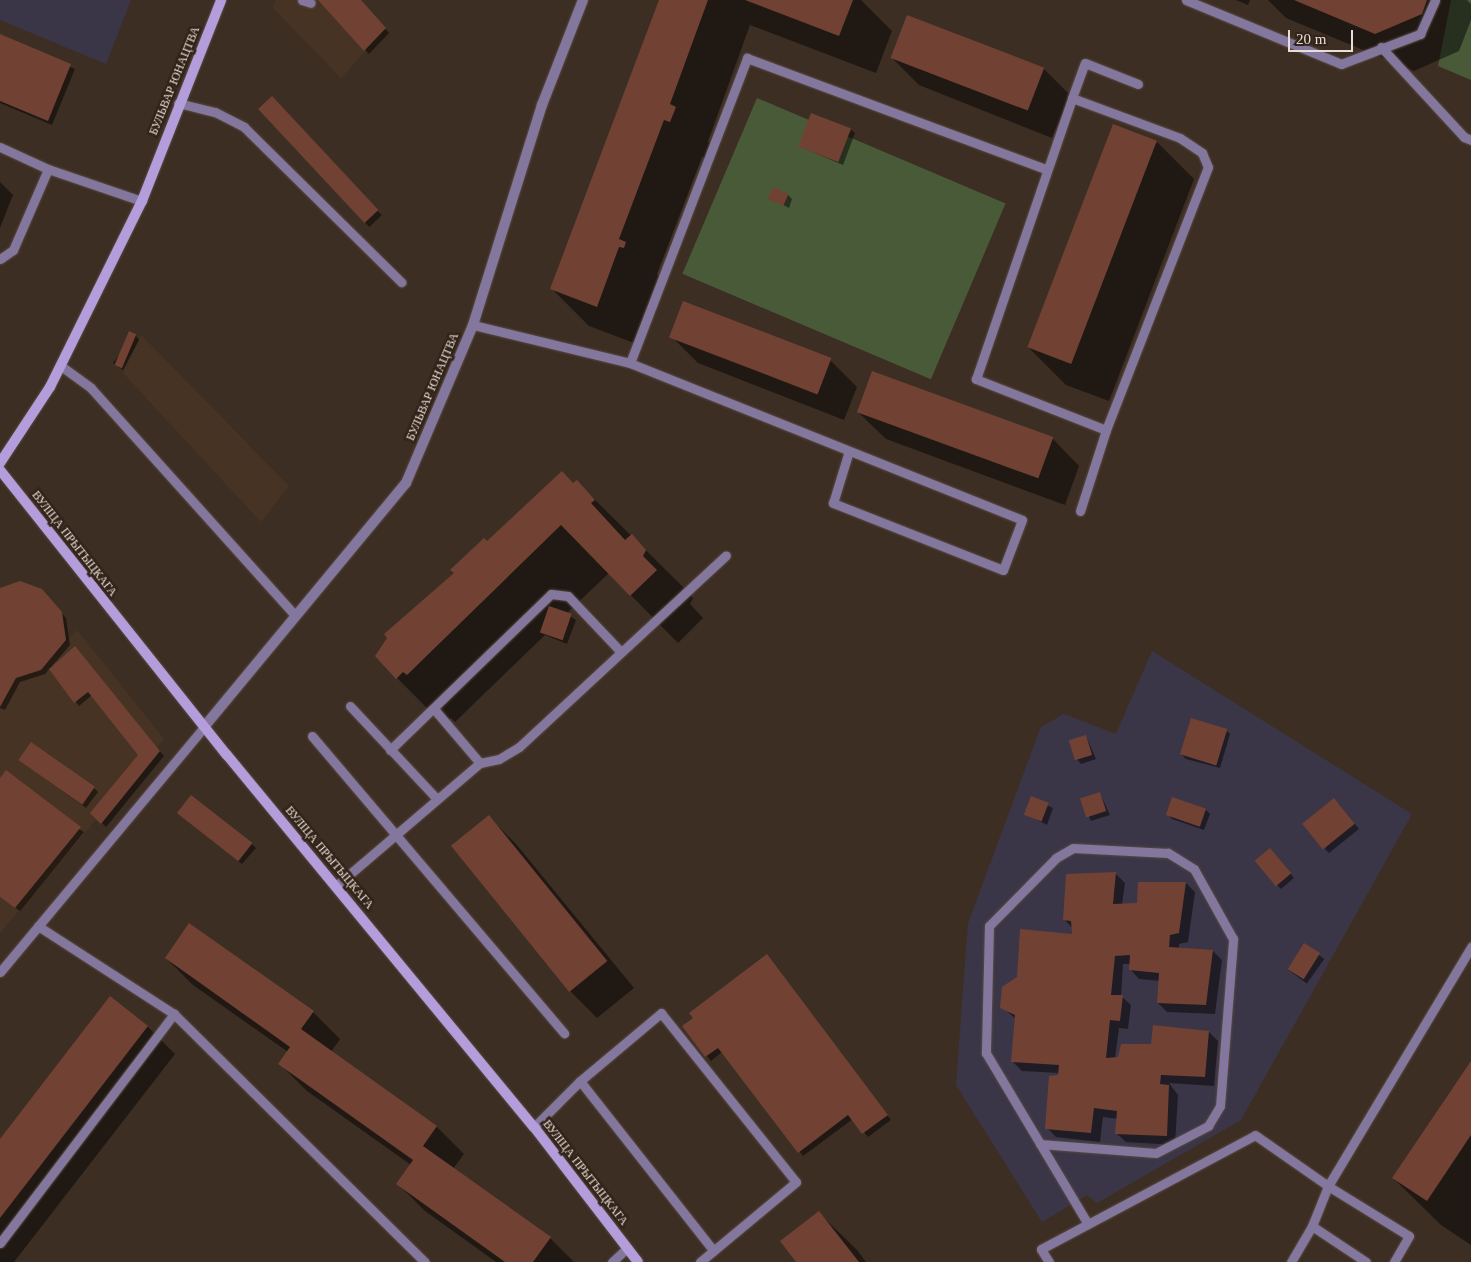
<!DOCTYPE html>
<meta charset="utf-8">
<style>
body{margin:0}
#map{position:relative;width:1471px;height:1262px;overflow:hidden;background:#3d2e24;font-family:"Times New Roman",serif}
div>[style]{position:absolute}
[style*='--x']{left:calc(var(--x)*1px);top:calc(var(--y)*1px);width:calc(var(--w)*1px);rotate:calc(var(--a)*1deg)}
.built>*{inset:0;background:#473324}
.education>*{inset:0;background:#3b3647}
.green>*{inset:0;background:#495a39;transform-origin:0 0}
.shadow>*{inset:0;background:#0007;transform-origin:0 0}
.building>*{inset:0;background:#714233;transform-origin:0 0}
.roads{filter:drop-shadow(0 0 1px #584a41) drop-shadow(0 0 1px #584a41)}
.lane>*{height:9px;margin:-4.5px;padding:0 4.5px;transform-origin:4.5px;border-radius:4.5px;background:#84779d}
.street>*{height:10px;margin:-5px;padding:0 5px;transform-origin:5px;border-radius:5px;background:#84779d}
.secondary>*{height:10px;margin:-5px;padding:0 5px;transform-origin:5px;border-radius:5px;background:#b39dda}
span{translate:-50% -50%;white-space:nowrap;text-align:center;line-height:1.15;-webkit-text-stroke:5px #33241a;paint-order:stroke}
.street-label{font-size:12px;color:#e8ded7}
.scale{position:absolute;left:1288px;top:30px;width:65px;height:22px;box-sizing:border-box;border:2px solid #e8ded7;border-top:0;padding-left:6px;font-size:15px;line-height:18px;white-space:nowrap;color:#e8ded7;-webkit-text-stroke:4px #33241a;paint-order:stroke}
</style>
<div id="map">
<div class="built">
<div style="clip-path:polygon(276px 0,361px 0,386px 28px,341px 78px,273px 8px)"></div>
<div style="clip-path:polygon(141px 335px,289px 486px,261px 522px,123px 373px)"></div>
<div style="clip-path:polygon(77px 630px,164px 739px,0 933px,0 708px,16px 678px,41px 670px)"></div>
</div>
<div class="education">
<div style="clip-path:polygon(0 0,131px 0,106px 64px,0 20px)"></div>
<div style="clip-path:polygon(1152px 651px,1412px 814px,1241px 1120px,1097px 1203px,1087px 1195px,1042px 1222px,956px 1085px,968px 923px,1041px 727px,1064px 714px,1116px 734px)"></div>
</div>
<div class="green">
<div style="clip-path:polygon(1451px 0,1471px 0,1471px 80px,1438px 66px)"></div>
<div style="left:757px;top:98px;width:270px;height:191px;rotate:23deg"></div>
</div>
<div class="shadow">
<div style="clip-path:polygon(360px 0,389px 33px,369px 54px,320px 1px)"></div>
<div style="clip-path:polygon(661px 0,861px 0,892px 31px,876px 73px,750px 25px,708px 141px,713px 146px,708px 159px,702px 157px,657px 274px,663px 280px,634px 343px,589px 326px,552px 289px)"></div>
<div style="clip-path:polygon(1236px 0,1250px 0,1248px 5px)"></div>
<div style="clip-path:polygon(1268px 0,1467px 0,1471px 4px,1471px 20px,1459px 51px,1414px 71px,1286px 18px)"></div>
<div style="clip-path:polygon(0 36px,75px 69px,52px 125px,0 103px)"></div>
<div style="clip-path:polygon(892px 58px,1043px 68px,1070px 95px,1052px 138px,919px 85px)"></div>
<div style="left:276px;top:102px;width:155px;height:17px;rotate:47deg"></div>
<div style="clip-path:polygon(850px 129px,855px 133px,843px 165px,801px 147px)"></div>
<div style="clip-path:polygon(1157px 142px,1194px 179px,1109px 401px,1066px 385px,1028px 347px)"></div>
<div style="clip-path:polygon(0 182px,13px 195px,0 228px)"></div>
<div style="clip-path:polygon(788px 195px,792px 199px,789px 208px,770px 198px)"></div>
<div style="clip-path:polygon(135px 335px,139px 340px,123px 370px,113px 363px)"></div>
<div style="clip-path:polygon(671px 336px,830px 360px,857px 387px,844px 420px,698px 363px)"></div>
<div style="clip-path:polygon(858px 412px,1052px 438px,1079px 466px,1065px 505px,886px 439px)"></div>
<div style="clip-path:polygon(577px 482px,679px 583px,693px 598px,690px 604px,703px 618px,678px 643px,609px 573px,566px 614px,576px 620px,567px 644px,545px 635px,455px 722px,451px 718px,444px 725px,397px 678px,455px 573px,487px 543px)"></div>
<div style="clip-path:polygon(0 590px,46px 595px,66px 618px,70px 645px,52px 666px,79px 652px,164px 756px,106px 827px,92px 813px,139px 755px,92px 695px,79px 706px,50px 668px,45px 674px,20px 682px,5px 710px,0 708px)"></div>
<div style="clip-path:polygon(1226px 730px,1230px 734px,1220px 768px,1186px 759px,1182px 755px)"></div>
<div style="clip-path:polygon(1086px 736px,1096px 759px,1081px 764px,1077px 759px)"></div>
<div style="clip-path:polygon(21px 761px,94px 788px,98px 792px,86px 808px)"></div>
<div style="clip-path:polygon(0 781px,84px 832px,20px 911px,0 897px)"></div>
<div style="clip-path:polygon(1100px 793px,1110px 815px,1091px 821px,1081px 799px)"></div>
<div style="clip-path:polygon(1032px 798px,1053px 808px,1047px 825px,1026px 814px)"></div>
<div style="clip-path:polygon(1173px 799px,1206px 810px,1210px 814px,1204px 830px,1172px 819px,1168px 814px)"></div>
<div style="clip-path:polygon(1338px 803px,1359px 829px,1329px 853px,1325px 849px)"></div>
<div style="clip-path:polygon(489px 817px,516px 844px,634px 988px,597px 1018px,570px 991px)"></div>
<div style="clip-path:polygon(184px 818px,252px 844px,256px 848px,242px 864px)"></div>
<div style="clip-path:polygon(1274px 854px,1294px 878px,1281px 889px,1277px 885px)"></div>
<div style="clip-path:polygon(1116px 874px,1125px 883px,1122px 905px,1138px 904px,1186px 883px,1195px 892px,1188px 942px,1179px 944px,1179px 949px,1213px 951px,1222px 960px,1215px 1014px,1167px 1012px,1158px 1003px,1160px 981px,1139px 979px,1130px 969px,1130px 964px,1123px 964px,1121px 996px,1131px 1005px,1128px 1029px,1119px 1028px,1115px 1058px,1209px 1032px,1218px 1041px,1214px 1086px,1169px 1083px,1178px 1095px,1175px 1145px,1126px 1142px,1116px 1133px,1118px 1119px,1103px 1117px,1100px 1142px,1056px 1137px,1047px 1128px,1060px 1073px,1022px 1071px,1012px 1061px,1016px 1019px,1002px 1007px,1074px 935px,1073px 929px,1065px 920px)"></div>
<div style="clip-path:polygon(190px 924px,313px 1012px,340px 1039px,331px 1052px,437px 1127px,464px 1154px,453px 1169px,550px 1238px,574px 1262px,496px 1262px,425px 1211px,398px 1184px,411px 1165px,307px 1091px,280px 1064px,288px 1052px,193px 985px,166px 958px)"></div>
<div style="left:1305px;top:945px;width:24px;height:30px;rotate:36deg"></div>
<div style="clip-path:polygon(771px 960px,891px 1120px,868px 1137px,853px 1119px,803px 1156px,722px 1052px,711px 1061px,684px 1026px)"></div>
<div style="clip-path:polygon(110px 998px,148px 1027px,175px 1054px,14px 1262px,0 1262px,0 1141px)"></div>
<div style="clip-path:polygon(1471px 1063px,1471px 1245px,1441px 1225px,1393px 1178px)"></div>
<div style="clip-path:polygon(819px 1213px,857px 1250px,866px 1262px,798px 1262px)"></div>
</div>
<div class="building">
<div style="clip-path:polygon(318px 0,361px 0,386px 28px,364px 51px)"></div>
<div style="clip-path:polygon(659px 0,708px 0,670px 104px,676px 107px,670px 122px,664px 120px,619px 239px,626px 242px,624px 248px,619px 247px,597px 307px,550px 289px)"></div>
<div style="clip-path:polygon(745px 0,853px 0,839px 36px)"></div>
<div style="clip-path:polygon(1294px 0,1427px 0,1422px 14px,1375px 34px)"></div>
<div style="left:907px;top:15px;width:147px;height:46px;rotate:21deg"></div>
<div style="clip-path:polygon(0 34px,71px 64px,48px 121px,0 101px)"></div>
<div style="left:272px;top:96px;width:156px;height:19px;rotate:47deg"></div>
<div style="left:811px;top:113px;width:43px;height:36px;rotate:21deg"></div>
<div style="left:1113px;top:124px;width:47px;height:239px;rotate:21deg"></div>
<div style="left:773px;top:187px;width:17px;height:13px;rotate:24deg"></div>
<div style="left:683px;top:301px;width:159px;height:39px;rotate:21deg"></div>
<div style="left:129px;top:331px;width:8px;height:37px;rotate:23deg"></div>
<div style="left:872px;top:371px;width:193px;height:44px;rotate:20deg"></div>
<div style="clip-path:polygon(562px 471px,573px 483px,577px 480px,595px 500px,591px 503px,625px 540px,632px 534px,646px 550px,643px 556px,657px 570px,630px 596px,561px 525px,407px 675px,403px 672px,396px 679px,375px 656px,387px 638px,384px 634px,454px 573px,450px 570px,484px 538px,487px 541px)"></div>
<div style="clip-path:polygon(20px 581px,42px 589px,62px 612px,66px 640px,41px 670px,16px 678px,0 707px,0 588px)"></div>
<div style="left:549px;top:606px;width:24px;height:28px;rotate:19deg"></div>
<div style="clip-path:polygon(75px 646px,160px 751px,101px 824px,90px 813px,138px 755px,88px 692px,74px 703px,49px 669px)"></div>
<div style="left:1191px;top:718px;width:38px;height:38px;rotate:17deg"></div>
<div style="left:1086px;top:735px;width:21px;height:18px;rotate:73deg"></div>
<div style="left:31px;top:742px;width:78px;height:22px;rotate:35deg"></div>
<div style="clip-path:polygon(6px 770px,81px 827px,15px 908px,0 897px,0 778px)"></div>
<div style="left:1100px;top:792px;width:20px;height:21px;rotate:72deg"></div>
<div style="left:191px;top:795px;width:78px;height:23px;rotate:38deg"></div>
<div style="left:1031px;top:796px;width:19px;height:20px;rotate:21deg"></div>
<div style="left:1172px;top:797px;width:36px;height:19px;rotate:19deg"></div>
<div style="left:1334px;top:798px;width:33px;height:41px;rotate:51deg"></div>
<div style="left:489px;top:815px;width:188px;height:49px;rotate:51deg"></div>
<div style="left:1270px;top:848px;width:33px;height:20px;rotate:50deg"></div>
<div style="clip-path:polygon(1116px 872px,1113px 904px,1137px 903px,1138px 882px,1186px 882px,1179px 933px,1170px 935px,1169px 947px,1213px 950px,1206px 1005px,1157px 1003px,1159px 973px,1129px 970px,1130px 955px,1115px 956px,1111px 995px,1123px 995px,1120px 1021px,1110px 1020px,1106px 1058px,1118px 1057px,1121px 1044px,1151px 1044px,1153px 1025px,1209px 1031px,1205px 1077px,1161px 1075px,1160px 1084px,1169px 1085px,1167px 1136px,1115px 1134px,1117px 1111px,1094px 1108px,1091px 1133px,1045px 1129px,1049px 1076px,1058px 1075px,1059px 1065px,1011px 1062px,1015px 1015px,1000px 1008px,1002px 987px,1017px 977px,1020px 929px,1072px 934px,1071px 921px,1063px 920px,1066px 874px)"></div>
<div style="clip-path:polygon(189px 923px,314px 1011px,301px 1029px,437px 1126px,423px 1146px,551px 1237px,533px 1262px,505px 1262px,396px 1184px,413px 1160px,278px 1064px,290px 1047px,165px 958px)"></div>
<div style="left:1304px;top:943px;width:19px;height:31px;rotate:32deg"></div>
<div style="clip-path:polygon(767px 954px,888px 1115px,862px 1134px,848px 1115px,798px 1153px,718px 1048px,705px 1057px,682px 1026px,693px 1018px,689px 1013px)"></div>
<div style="clip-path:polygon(110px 996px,148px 1026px,0 1218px,0 1139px)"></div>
<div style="clip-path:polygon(1471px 1061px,1471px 1135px,1427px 1201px,1392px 1178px)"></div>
<div style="clip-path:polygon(819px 1211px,859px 1262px,796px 1262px,780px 1241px)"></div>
</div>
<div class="roads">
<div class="lane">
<div style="--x:302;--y:0;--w:9;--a:18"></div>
<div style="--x:1186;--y:0;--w:168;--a:22.4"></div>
<div style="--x:1341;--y:64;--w:85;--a:-20.8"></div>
<div style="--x:1420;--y:34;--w:37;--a:-66"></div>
<div style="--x:1381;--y:47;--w:122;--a:47.3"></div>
<div style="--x:1464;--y:137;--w:8;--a:23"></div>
<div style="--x:1072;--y:98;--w:37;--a:-70"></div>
<div style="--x:1085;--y:63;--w:57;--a:21.6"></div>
<div style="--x:178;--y:103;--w:38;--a:14"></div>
<div style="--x:215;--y:112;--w:33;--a:27"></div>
<div style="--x:244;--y:127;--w:221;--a:44.6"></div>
<div style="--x:0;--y:147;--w:53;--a:24.6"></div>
<div style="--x:48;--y:169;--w:99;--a:18.8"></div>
<div style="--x:0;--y:259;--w:16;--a:-35"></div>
<div style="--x:13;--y:250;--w:88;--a:-66.6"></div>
<div style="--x:473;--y:325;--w:162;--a:13.6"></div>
<div style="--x:630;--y:363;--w:422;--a:21.8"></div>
<div style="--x:1022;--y:520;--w:53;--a:110.8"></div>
<div style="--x:1003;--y:570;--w:183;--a:-158.5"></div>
<div style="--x:833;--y:503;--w:54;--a:-72.9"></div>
<div style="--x:630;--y:363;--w:327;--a:-69"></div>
<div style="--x:747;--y:58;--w:319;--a:20.4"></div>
<div style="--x:61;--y:366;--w:37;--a:36"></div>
<div style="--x:91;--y:388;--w:305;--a:48.1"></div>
<div style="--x:1080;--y:511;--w:85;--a:-72.2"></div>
<div style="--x:1106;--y:430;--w:140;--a:-158.6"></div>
<div style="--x:976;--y:379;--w:297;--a:-71.1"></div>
<div style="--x:1072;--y:98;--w:115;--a:20.3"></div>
<div style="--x:1180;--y:138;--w:27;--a:34"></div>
<div style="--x:1202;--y:153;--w:15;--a:67"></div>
<div style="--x:1208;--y:167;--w:282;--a:111.2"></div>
<div style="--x:350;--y:706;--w:127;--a:46.9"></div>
<div style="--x:434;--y:709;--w:71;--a:49.6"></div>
<div style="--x:312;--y:736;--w:390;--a:49.7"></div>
<div style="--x:390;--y:750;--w:224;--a:-44.1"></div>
<div style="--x:551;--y:594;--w:17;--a:7"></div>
<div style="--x:568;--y:596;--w:77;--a:46.6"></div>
<div style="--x:337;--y:885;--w:188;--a:-40.5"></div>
<div style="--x:480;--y:763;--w:19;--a:-12"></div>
<div style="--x:499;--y:759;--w:23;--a:-31"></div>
<div style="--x:519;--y:747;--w:282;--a:-42.8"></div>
<div style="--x:38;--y:926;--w:162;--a:32.9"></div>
<div style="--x:174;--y:1014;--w:353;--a:44.7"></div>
<div style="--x:0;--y:972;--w:319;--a:-50.2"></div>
<div style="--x:580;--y:1081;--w:216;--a:51.8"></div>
<div style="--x:534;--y:1127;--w:65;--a:-45"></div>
<div style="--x:580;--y:1081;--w:106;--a:-40"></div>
<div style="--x:661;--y:1013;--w:216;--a:51.4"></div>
<div style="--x:796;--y:1182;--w:125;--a:140.2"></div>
<div style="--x:1040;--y:1144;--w:116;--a:4.4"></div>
<div style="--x:1156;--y:1153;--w:59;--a:-27.4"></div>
<div style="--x:1208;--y:1126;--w:23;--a:-59"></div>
<div style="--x:1220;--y:1106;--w:168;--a:-85.5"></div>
<div style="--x:1233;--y:939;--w:80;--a:-119.1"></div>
<div style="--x:1194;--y:869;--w:31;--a:-148"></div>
<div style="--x:1168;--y:853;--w:95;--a:-177"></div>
<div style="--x:1073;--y:848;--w:20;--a:150"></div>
<div style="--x:1056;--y:858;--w:95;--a:134.6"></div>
<div style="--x:989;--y:926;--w:127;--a:91.4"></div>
<div style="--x:986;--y:1053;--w:199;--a:59.2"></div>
<div style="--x:1312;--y:1226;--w:65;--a:33.7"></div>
<div style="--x:0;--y:1243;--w:288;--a:-52.8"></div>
<div style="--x:612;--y:1262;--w:21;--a:-43"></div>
<div style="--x:1049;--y:1262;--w:15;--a:-122"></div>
<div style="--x:1041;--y:1249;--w:242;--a:-28"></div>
<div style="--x:1255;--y:1135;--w:89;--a:34.9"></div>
<div style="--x:1328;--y:1186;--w:95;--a:31.7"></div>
<div style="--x:1409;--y:1236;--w:30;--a:120"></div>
<div style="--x:1291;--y:1262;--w:42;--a:-59.7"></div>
<div style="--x:1312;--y:1226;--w:43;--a:-68.2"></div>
<div style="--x:1328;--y:1186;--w:279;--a:-59.1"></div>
</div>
<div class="street">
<div style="--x:204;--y:727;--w:317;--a:-50.4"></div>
<div style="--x:406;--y:483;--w:172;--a:-67"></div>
<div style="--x:473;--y:325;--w:231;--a:-72.6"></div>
<div style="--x:542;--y:105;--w:113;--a:-68.7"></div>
</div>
<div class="secondary">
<div style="--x:0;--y:463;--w:91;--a:-56.7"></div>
<div style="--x:50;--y:387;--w:208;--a:-63.7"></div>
<div style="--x:142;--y:201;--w:216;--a:-68.5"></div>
<div style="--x:0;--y:470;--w:364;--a:51.5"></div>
<div style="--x:227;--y:755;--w:482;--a:50.5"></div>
<div style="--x:534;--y:1127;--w:170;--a:52.4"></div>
</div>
</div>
<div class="street-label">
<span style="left:175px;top:81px;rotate:-68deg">БУЛЬВАР ЮНАЦТВА</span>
<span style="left:433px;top:387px;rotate:-67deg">БУЛЬВАР ЮНАЦТВА</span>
<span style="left:74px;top:544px;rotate:52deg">ВУЛІЦА ПРЫТЫЦКАГА</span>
<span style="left:329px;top:858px;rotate:50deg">ВУЛІЦА ПРЫТЫЦКАГА</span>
<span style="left:585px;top:1173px;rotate:52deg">ВУЛІЦА ПРЫТЫЦКАГА</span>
</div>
<div class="scale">20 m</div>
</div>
